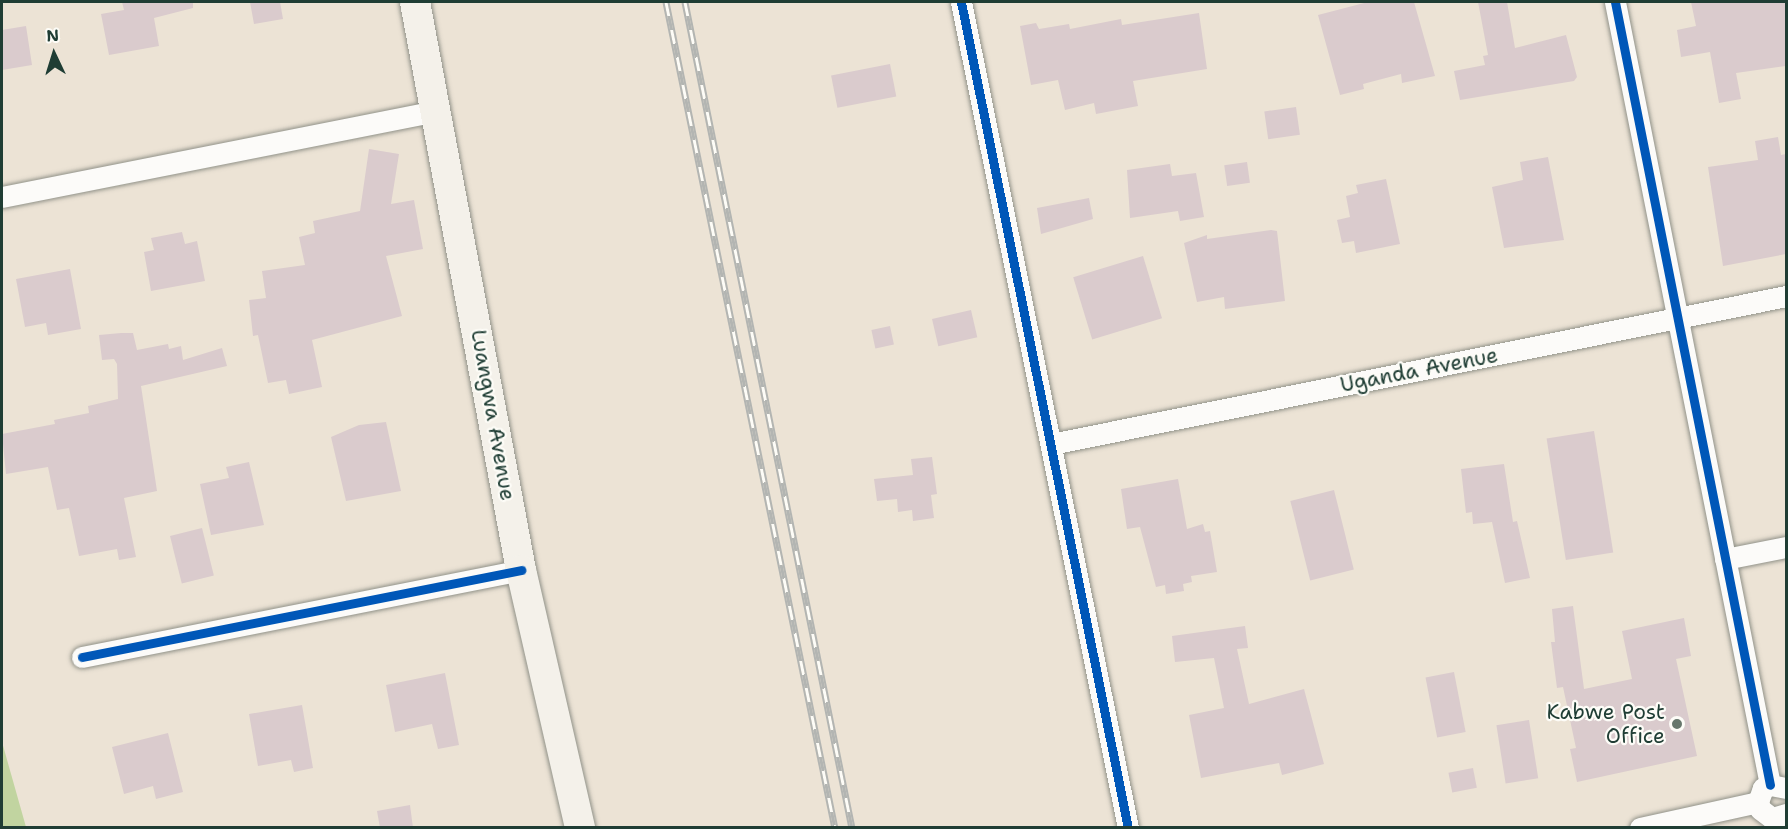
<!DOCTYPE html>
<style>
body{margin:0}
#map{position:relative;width:1788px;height:829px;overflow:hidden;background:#ece3d5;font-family:"Shantell Sans",sans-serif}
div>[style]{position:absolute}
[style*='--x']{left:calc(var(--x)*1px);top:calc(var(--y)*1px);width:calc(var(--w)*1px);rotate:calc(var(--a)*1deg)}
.green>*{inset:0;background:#c1d4a0}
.building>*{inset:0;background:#dacbcd;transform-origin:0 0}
.roads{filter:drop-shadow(0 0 2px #919289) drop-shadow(0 0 2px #919289)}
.street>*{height:21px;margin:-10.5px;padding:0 10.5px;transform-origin:10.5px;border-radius:10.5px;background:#fcfbf9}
.secondary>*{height:30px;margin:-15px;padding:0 15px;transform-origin:15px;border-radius:15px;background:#f4f1ea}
.rail>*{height:7px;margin-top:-3.5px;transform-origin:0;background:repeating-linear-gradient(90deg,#fdfcf7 0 14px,#b3b5b2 0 28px);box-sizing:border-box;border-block:2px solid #b3b5b2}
.cycleway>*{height:9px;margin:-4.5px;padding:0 4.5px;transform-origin:4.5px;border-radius:4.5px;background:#0057b8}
.dots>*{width:16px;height:16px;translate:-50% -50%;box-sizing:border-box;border:3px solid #fdfcf7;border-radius:50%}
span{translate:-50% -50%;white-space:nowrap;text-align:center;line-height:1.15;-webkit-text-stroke:4.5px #fdfcf7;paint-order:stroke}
.street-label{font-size:21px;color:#1f3d34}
.poi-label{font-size:21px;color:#1f3d34}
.right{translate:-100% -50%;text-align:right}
.frame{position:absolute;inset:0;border:3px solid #1f3d34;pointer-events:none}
.north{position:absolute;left:24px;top:24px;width:60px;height:60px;-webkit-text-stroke:4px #fdfcf7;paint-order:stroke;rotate:356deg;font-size:16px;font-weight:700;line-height:24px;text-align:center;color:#1f3d34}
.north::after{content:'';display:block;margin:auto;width:21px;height:27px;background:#1f3d34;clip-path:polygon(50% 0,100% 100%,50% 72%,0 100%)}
</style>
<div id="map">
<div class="green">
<div style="clip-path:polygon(2px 742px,26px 827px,2px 827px)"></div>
</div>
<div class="building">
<div style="clip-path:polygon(122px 2px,193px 2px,193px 8px,154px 18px,159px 46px,109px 55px,101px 14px,124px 10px)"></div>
<div style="clip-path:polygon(250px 2px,280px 2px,283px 19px,254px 24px)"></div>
<div style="clip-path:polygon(1368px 2px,1414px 2px,1435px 76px,1402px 83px,1401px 74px,1363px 84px,1364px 89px,1340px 95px,1318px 15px)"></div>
<div style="clip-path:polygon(1478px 2px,1507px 2px,1515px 48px,1566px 35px,1577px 77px,1574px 81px,1460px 100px,1454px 71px,1485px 65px,1483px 56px,1488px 55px)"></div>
<div style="clip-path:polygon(1691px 2px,1786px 2px,1786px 66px,1736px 73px,1741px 99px,1719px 103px,1710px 52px,1681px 57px,1677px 30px,1696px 26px)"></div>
<div style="clip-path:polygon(1199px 13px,1207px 69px,1133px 81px,1138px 106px,1096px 114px,1094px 103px,1065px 110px,1058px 80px,1031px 85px,1020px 26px,1036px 23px,1039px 29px,1069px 24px,1070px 29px,1121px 19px,1122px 25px)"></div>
<div style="clip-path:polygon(26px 26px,32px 65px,2px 70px,2px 30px)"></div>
<div style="left:890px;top:64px;width:33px;height:60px;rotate:79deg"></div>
<div style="left:1296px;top:107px;width:28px;height:32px;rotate:82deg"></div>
<div style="clip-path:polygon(1778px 137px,1781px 155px,1786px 154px,1786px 254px,1723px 266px,1708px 167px,1758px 160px,1755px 141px)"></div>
<div style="clip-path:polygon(369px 149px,399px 154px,391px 204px,414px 200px,423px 249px,386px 256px,402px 316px,312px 340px,322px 387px,289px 394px,286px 380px,268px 383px,258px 335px,253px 336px,249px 300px,266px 298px,262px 271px,305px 265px,299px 237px,315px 233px,313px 221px,360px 211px)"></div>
<div style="clip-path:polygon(1548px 157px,1564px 240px,1504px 248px,1492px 187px,1523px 180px,1520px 162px)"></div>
<div style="left:1247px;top:162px;width:21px;height:23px;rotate:82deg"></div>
<div style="clip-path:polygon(1170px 164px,1172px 176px,1196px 173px,1204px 217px,1180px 221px,1178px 211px,1130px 218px,1127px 170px)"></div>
<div style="clip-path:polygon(1386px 179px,1400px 244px,1356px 253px,1354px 241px,1342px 243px,1337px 220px,1350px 217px,1346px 196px,1358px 193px,1356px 185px)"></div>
<div style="clip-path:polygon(1089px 198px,1093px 219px,1041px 234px,1037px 208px)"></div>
<div style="clip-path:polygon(1271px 230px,1277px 231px,1285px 301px,1225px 309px,1224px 297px,1197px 302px,1184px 243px,1207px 235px,1207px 239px)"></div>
<div style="clip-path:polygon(182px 232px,185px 244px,197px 241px,205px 281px,151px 291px,144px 252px,154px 250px,151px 238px)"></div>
<div style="left:1143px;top:256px;width:65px;height:73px;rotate:73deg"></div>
<div style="clip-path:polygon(70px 269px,81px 329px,48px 335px,46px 323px,25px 327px,16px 279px)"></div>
<div style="left:971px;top:310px;width:28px;height:40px;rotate:77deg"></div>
<div style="left:890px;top:326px;width:19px;height:19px;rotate:78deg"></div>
<div style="clip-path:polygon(121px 333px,133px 333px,137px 350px,168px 344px,169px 349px,181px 346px,183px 360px,222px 348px,227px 366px,141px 386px,157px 491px,124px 498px,136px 557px,119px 560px,117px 549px,79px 556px,69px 508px,57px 510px,48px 467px,6px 474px,2px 434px,55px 424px,54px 420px,89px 413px,88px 406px,118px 399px,117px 364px,114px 359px,102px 360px,99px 335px)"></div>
<div style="clip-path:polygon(386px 422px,401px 491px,346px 501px,331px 437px,359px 425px)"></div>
<div style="left:1594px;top:431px;width:123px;height:48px;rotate:81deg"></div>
<div style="clip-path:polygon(932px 457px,937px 494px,931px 495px,934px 518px,913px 521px,912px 510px,898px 512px,897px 499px,877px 501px,874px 479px,913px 475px,911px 459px)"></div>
<div style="clip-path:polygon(249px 462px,264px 525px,211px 535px,200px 484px,229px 478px,226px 467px)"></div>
<div style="clip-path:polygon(1504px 464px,1513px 522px,1517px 521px,1530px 578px,1505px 583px,1492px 522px,1473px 524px,1472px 512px,1466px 513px,1461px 469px)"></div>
<div style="clip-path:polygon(1178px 479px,1187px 529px,1203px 524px,1205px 532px,1210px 531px,1217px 572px,1191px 576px,1192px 582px,1183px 584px,1184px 591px,1166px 594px,1165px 585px,1156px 587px,1140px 527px,1127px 529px,1121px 489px)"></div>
<div style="left:1334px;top:490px;width:82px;height:45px;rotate:76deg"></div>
<div style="left:202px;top:528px;width:49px;height:33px;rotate:76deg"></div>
<div style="clip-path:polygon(1573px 606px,1584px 689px,1632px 679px,1622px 631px,1684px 618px,1691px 656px,1676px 659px,1697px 756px,1577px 782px,1570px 749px,1576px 748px,1563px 687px,1557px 688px,1551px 642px,1555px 642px,1552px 609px)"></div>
<div style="clip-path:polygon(1245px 626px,1248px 648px,1237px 649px,1249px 704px,1304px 689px,1324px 764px,1282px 775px,1279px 763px,1201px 778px,1189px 715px,1224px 708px,1214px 658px,1175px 662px,1172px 636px)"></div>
<div style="left:1454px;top:672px;width:61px;height:29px;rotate:79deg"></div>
<div style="clip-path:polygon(445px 673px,459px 745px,438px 749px,432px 724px,395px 732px,386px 685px)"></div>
<div style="clip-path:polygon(302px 705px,313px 768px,294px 772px,291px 760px,258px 766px,249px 714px)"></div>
<div style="left:1529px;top:720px;width:59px;height:33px;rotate:81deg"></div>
<div style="clip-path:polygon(168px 733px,183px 792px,156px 799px,153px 786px,124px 794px,112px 747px)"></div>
<div style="left:1473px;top:768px;width:20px;height:25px;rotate:79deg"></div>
<div style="clip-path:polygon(410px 805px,413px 828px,380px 828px,377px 811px)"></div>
</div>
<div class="roads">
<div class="street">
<div style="--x:961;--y:2;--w:843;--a:78.57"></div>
<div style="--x:1615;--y:2;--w:798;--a:78.8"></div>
<div style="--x:2;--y:197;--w:443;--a:-11.2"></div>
<div style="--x:1051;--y:444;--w:750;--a:-11.38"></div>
<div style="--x:1725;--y:559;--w:62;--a:-11.1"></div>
<div style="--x:82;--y:657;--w:448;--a:-11.2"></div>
<div style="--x:1786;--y:788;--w:16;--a:-169"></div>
<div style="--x:1770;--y:785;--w:8;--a:157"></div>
<div style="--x:1763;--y:788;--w:15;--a:110"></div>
<div style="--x:1758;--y:802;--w:7;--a:74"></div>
<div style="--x:1760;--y:809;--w:15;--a:37"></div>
<div style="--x:1772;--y:818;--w:15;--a:-16"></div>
<div style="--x:1640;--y:828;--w:121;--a:-12.4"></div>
</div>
<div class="secondary">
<div style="--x:415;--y:2;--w:578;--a:79.43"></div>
<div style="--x:521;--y:570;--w:265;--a:77.1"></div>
</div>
</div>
<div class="rail">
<div style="--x:666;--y:2;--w:843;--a:78.44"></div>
<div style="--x:685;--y:2;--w:843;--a:78.57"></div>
</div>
<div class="cycleway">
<div style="--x:961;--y:2;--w:843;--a:78.57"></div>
<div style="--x:1615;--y:2;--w:798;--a:78.8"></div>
<div style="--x:82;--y:657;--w:448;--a:-11.2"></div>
</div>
<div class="dots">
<div style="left:1677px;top:724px;background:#67776c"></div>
</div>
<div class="street-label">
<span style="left:1419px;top:370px;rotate:-11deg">Uganda Avenue</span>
<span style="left:493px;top:415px;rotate:80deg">Luangwa Avenue</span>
</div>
<div class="poi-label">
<span class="right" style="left:1665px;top:724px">Kabwe Post<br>Office</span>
</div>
<div class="frame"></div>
<div class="north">N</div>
</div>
